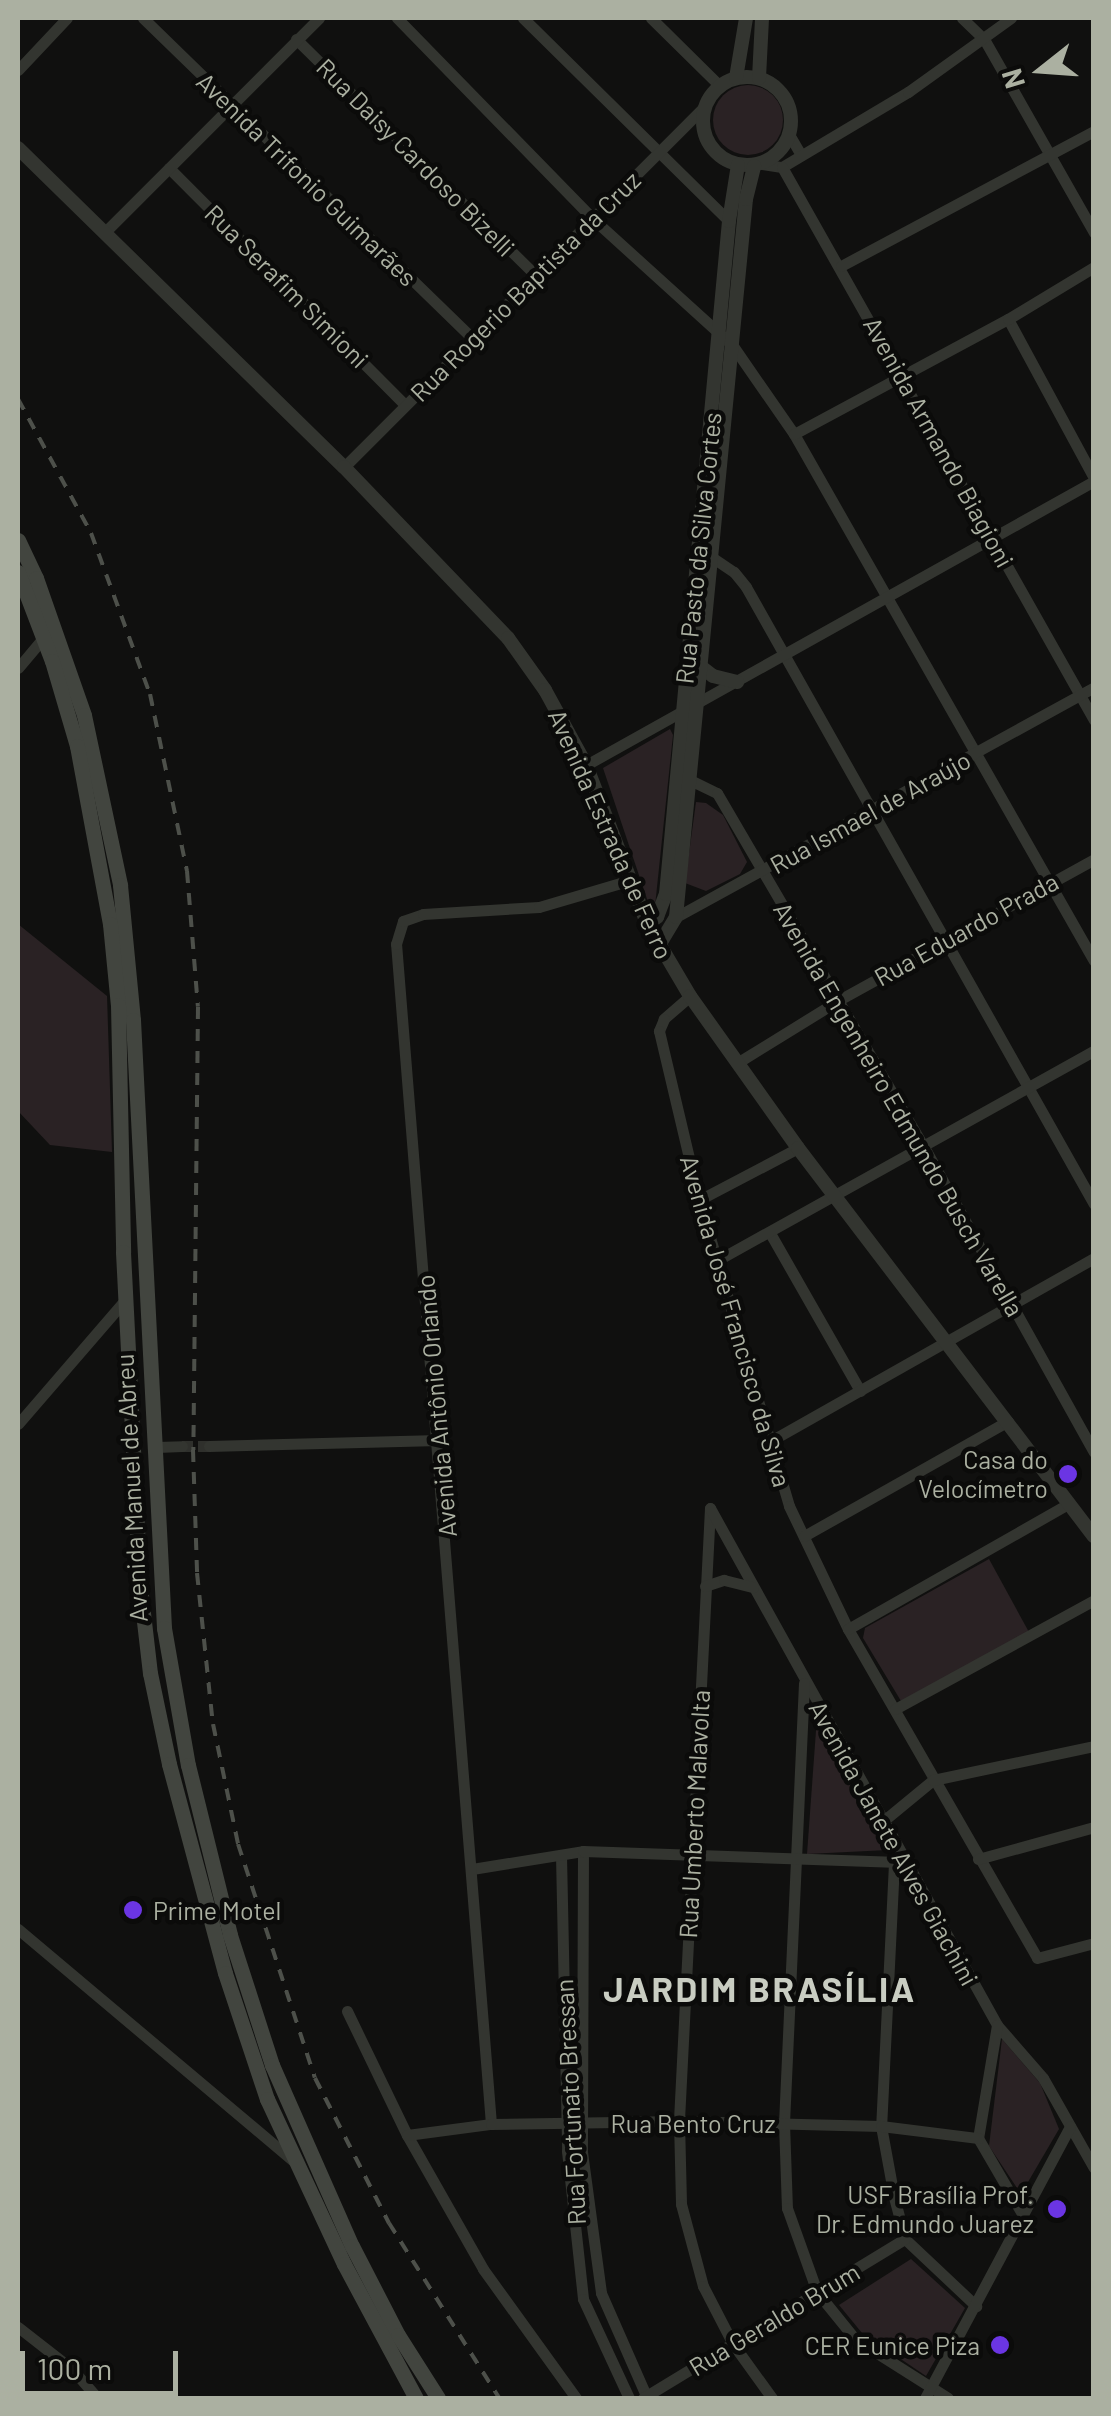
<!DOCTYPE html>
<meta charset="utf-8">
<style>
body{margin:0}
#map{position:relative;width:1111px;height:2416px;overflow:hidden;background:#10100f;font-family:Barlow,sans-serif}
div>[style]{position:absolute}
[style*='--x']{left:calc(var(--x)*1px);top:calc(var(--y)*1px);width:calc(var(--w)*1px);rotate:calc(var(--a)*1deg)}
.green>*{inset:0;background:#2a2224}
.round{border-radius:50%}
.minor-tunnel>*{height:11px;margin-top:-5.5px;transform-origin:0;background:repeating-linear-gradient(90deg,#2f302c 0 11px,transparent 0 16.5px)}
.minor>*{height:11px;margin:-5.5px;padding:0 5.5px;transform-origin:5.5px;border-radius:5.5px;background:#333530}
.tertiary>*{height:14px;margin:-7px;padding:0 7px;transform-origin:7px;border-radius:7px;background:#333530}
.tertiary>.ring{margin:-7px;padding:0;box-sizing:content-box;background:none;border:14px solid #333530;border-radius:50%}
.secondary>*{height:15px;margin:-7.5px;padding:0 7.5px;transform-origin:7.5px;border-radius:7.5px;background:#42453f}
.rail>*{height:4px;margin-top:-2px;transform-origin:0;background:repeating-linear-gradient(90deg,#4d504a 0 12px,transparent 0 22px)}
.dots>*{width:28px;height:28px;translate:-50% -50%;box-sizing:border-box;border:5px solid #0b0b0a;border-radius:50%}
span{translate:-50% -50%;white-space:nowrap;text-align:center;line-height:1.15;-webkit-text-stroke:9px #0b0b0a;paint-order:stroke}
.street-label{font-size:25px;color:#abb0a1}
.poi-label{font-size:25px;color:#abb0a1}
.right{translate:-100% -50%;text-align:right}
.left{translate:0 -50%;text-align:left}
.district-label{font-size:35px;color:#c9cdc2;font-weight:700;letter-spacing:2.5px}
.frame{position:absolute;inset:0;border:20px solid #abb0a1;pointer-events:none}
.north{position:absolute;left:991px;top:20px;width:100px;height:100px;-webkit-text-stroke:8px #0b0b0a;paint-order:stroke;rotate:253deg;font-size:28px;font-weight:700;line-height:40px;text-align:center;color:#abb0a1}
.north::after{content:'';display:block;margin:auto;width:35px;height:45px;background:#abb0a1;clip-path:polygon(50% 0,100% 100%,50% 72%,0 100%)}
.scale{position:absolute;left:20px;top:2351px;width:158px;height:45px;box-sizing:border-box;border:5px solid #abb0a1;border-top:0;padding-left:12px;font-size:30px;line-height:35px;white-space:nowrap;color:#abb0a1;-webkit-text-stroke:8px #0b0b0a;paint-order:stroke}
</style>
<div id="map">
<div class="green">
<div class="round" style="left:713px;top:85px;width:70px;height:70px"></div>
<div style="clip-path:polygon(670px 729px,673px 735px,655px 906px,649px 905px,603px 768px)"></div>
<div style="clip-path:polygon(696px 802px,706px 803px,723px 815px,747px 862px,740px 874px,706px 891px,685px 883px)"></div>
<div style="clip-path:polygon(18px 924px,107px 996px,112px 1152px,50px 1145px,18px 1111px)"></div>
<div style="clip-path:polygon(989px 1559px,1030px 1634px,901px 1701px,863px 1638px,865px 1628px)"></div>
<div style="clip-path:polygon(817px 1717px,888px 1850px,807px 1854px)"></div>
<div style="clip-path:polygon(1002px 2039px,1040px 2083px,1059px 2129px,1021px 2194px,989px 2146px)"></div>
<div style="clip-path:polygon(911px 2259px,965px 2308px,926px 2376px,862px 2333px,839px 2305px)"></div>
</div>
<div class="minor-tunnel">
<div style="--x:182;--y:1446;--w:27;--a:0"></div>
</div>
<div class="minor">
<div style="--x:143;--y:18;--w:459;--a:44.2"></div>
<div style="--x:397;--y:18;--w:279;--a:45.7"></div>
<div style="--x:592;--y:218;--w:190;--a:42.2"></div>
<div style="--x:733;--y:346;--w:107;--a:55.3"></div>
<div style="--x:794;--y:434;--w:606;--a:60.35"></div>
<div style="--x:523;--y:18;--w:289;--a:44.6"></div>
<div style="--x:651;--y:18;--w:97;--a:44.6"></div>
<div style="--x:962;--y:18;--w:30;--a:44"></div>
<div style="--x:984;--y:39;--w:223;--a:60.4"></div>
<div style="--x:296;--y:39;--w:336;--a:44.6"></div>
<div style="--x:18;--y:70;--w:71;--a:-46.7"></div>
<div style="--x:790;--y:136;--w:22;--a:60"></div>
<div style="--x:762;--y:164;--w:20;--a:9"></div>
<div style="--x:782;--y:167;--w:147;--a:-30.8"></div>
<div style="--x:908;--y:92;--w:127;--a:-35.7"></div>
<div style="--x:782;--y:167;--w:635;--a:60.57"></div>
<div style="--x:169;--y:168;--w:334;--a:45.1"></div>
<div style="--x:105;--y:232;--w:303;--a:-45"></div>
<div style="--x:841;--y:266;--w:287;--a:-28.1"></div>
<div style="--x:1008;--y:319;--w:181;--a:61.6"></div>
<div style="--x:794;--y:434;--w:243;--a:-28.3"></div>
<div style="--x:1008;--y:319;--w:100;--a:-31.2"></div>
<div style="--x:344;--y:467;--w:512;--a:-45"></div>
<div style="--x:713;--y:558;--w:25;--a:34"></div>
<div style="--x:734;--y:572;--w:19;--a:51"></div>
<div style="--x:746;--y:587;--w:708;--a:60.58"></div>
<div style="--x:18;--y:668;--w:40;--a:-50"></div>
<div style="--x:586;--y:765;--w:582;--a:-29.21"></div>
<div style="--x:690;--y:780;--w:30;--a:26"></div>
<div style="--x:717;--y:793;--w:410;--a:59.7"></div>
<div style="--x:924;--y:1147;--w:349;--a:60.9"></div>
<div style="--x:676;--y:917;--w:477;--a:-28.8"></div>
<div style="--x:690;--y:996;--w:35;--a:139"></div>
<div style="--x:664;--y:1019;--w:13;--a:113"></div>
<div style="--x:659;--y:1031;--w:174;--a:76.7"></div>
<div style="--x:699;--y:1200;--w:319;--a:73.6"></div>
<div style="--x:789;--y:1506;--w:136;--a:64.4"></div>
<div style="--x:848;--y:1629;--w:379;--a:60.1"></div>
<div style="--x:1037;--y:1958;--w:59;--a:-14.7"></div>
<div style="--x:737;--y:1063;--w:120;--a:-31.7"></div>
<div style="--x:839;--y:1000;--w:291;--a:-28.9"></div>
<div style="--x:699;--y:1200;--w:112;--a:-27.7"></div>
<div style="--x:770;--y:1233;--w:182;--a:60.3"></div>
<div style="--x:716;--y:1261;--w:432;--a:-29.1"></div>
<div style="--x:18;--y:1424;--w:164;--a:-49.2"></div>
<div style="--x:767;--y:1443;--w:376;--a:-29.5"></div>
<div style="--x:209;--y:1446;--w:230;--a:-1.5"></div>
<div style="--x:157;--y:1447;--w:25;--a:-2"></div>
<div style="--x:710;--y:1508;--w:614;--a:92.9"></div>
<div style="--x:679;--y:2121;--w:83;--a:88.6"></div>
<div style="--x:681;--y:2204;--w:85;--a:75"></div>
<div style="--x:703;--y:2286;--w:65;--a:62.7"></div>
<div style="--x:733;--y:2344;--w:67;--a:54.2"></div>
<div style="--x:710;--y:1508;--w:591;--a:60.96"></div>
<div style="--x:997;--y:2025;--w:70;--a:49"></div>
<div style="--x:1043;--y:2078;--w:103;--a:60.5"></div>
<div style="--x:804;--y:1536;--w:234;--a:-29.4"></div>
<div style="--x:705;--y:1586;--w:20;--a:-18"></div>
<div style="--x:724;--y:1580;--w:30;--a:14"></div>
<div style="--x:848;--y:1629;--w:253;--a:-29.6"></div>
<div style="--x:804;--y:1683;--w:440;--a:92.6"></div>
<div style="--x:784;--y:2123;--w:85;--a:88"></div>
<div style="--x:787;--y:2208;--w:89;--a:70.3"></div>
<div style="--x:817;--y:2292;--w:60;--a:51"></div>
<div style="--x:855;--y:2339;--w:110;--a:32.4"></div>
<div style="--x:895;--y:1709;--w:227;--a:-28.7"></div>
<div style="--x:882;--y:1822;--w:66;--a:-39.5"></div>
<div style="--x:933;--y:1780;--w:165;--a:-11.9"></div>
<div style="--x:583;--y:1851;--w:301;--a:90.2"></div>
<div style="--x:582;--y:2152;--w:142;--a:82.3"></div>
<div style="--x:601;--y:2293;--w:115;--a:66.3"></div>
<div style="--x:561;--y:1855;--w:296;--a:88.8"></div>
<div style="--x:567;--y:2151;--w:149;--a:83.8"></div>
<div style="--x:583;--y:2299;--w:109;--a:65.1"></div>
<div style="--x:978;--y:1859;--w:120;--a:-15.4"></div>
<div style="--x:894;--y:1863;--w:263;--a:92.8"></div>
<div style="--x:881;--y:2126;--w:72;--a:79.6"></div>
<div style="--x:894;--y:2197;--w:43;--a:75.3"></div>
<div style="--x:905;--y:2239;--w:98;--a:43.3"></div>
<div style="--x:472;--y:1869;--w:112;--a:-9.2"></div>
<div style="--x:583;--y:1851;--w:316;--a:2"></div>
<div style="--x:18;--y:1929;--w:362;--a:40.1"></div>
<div style="--x:347;--y:2011;--w:138;--a:64.2"></div>
<div style="--x:407;--y:2135;--w:154;--a:60.4"></div>
<div style="--x:483;--y:2269;--w:159;--a:54.2"></div>
<div style="--x:997;--y:2025;--w:115;--a:99.5"></div>
<div style="--x:978;--y:2138;--w:91;--a:59.8"></div>
<div style="--x:491;--y:2124;--w:1184;--a:-94.6"></div>
<div style="--x:396;--y:944;--w:24;--a:-73"></div>
<div style="--x:403;--y:921;--w:21;--a:-19"></div>
<div style="--x:423;--y:914;--w:116;--a:-3.5"></div>
<div style="--x:539;--y:907;--w:96;--a:-16.4"></div>
<div style="--x:407;--y:2135;--w:85;--a:-7.5"></div>
<div style="--x:491;--y:2124;--w:188;--a:-0.9"></div>
<div style="--x:679;--y:2121;--w:202;--a:1.4"></div>
<div style="--x:881;--y:2126;--w:98;--a:7.1"></div>
<div style="--x:18;--y:2327;--w:70;--a:38"></div>
<div style="--x:73;--y:2370;--w:37;--a:49"></div>
<div style="--x:643;--y:2398;--w:306;--a:-31.3"></div>
<div style="--x:925;--y:2398;--w:308;--a:-61.9"></div>
</div>
<div class="tertiary">
<div class="ring" style="left:703px;top:77px;width:74px;height:74px"></div>
<div style="--x:736;--y:78;--w:61;--a:-80.5"></div>
<div style="--x:759;--y:78;--w:60;--a:-87.1"></div>
<div style="--x:18;--y:148;--w:456;--a:44.4"></div>
<div style="--x:344;--y:467;--w:237;--a:46.2"></div>
<div style="--x:508;--y:638;--w:64;--a:54.6"></div>
<div style="--x:545;--y:690;--w:85;--a:61.3"></div>
<div style="--x:586;--y:765;--w:169;--a:68.9"></div>
<div style="--x:647;--y:923;--w:85;--a:59.5"></div>
<div style="--x:690;--y:996;--w:186;--a:54.6"></div>
<div style="--x:798;--y:1148;--w:488;--a:52.7"></div>
<div style="--x:700;--y:666;--w:16;--a:38"></div>
<div style="--x:713;--y:676;--w:25;--a:14"></div>
<div style="--x:647;--y:923;--w:12;--a:-31"></div>
<div style="--x:657;--y:917;--w:25;--a:-69"></div>
<div style="--x:666;--y:894;--w:676;--a:-84.65"></div>
<div style="--x:729;--y:221;--w:57;--a:-80.9"></div>
<div style="--x:658;--y:947;--w:35;--a:-59"></div>
<div style="--x:676;--y:917;--w:721;--a:-84.43"></div>
<div style="--x:746;--y:199;--w:34;--a:-76"></div>
</div>
<div class="secondary">
<div style="--x:18;--y:540;--w:42;--a:64.7"></div>
<div style="--x:36;--y:578;--w:145;--a:70.7"></div>
<div style="--x:84;--y:715;--w:174;--a:78"></div>
<div style="--x:120;--y:885;--w:136;--a:84.5"></div>
<div style="--x:133;--y:1020;--w:609;--a:87.08"></div>
<div style="--x:164;--y:1628;--w:139;--a:80.1"></div>
<div style="--x:188;--y:1765;--w:175;--a:76.1"></div>
<div style="--x:230;--y:1935;--w:137;--a:72.1"></div>
<div style="--x:272;--y:2065;--w:198;--a:66.2"></div>
<div style="--x:352;--y:2246;--w:100;--a:62.7"></div>
<div style="--x:398;--y:2335;--w:75;--a:57.6"></div>
<div style="--x:18;--y:572;--w:95;--a:69.1"></div>
<div style="--x:52;--y:661;--w:89;--a:73.6"></div>
<div style="--x:77;--y:746;--w:181;--a:79.5"></div>
<div style="--x:110;--y:924;--w:81;--a:84.4"></div>
<div style="--x:118;--y:1005;--w:247;--a:88.8"></div>
<div style="--x:123;--y:1252;--w:335;--a:87.1"></div>
<div style="--x:140;--y:1587;--w:87;--a:83.4"></div>
<div style="--x:150;--y:1673;--w:93;--a:78.2"></div>
<div style="--x:169;--y:1764;--w:216;--a:75"></div>
<div style="--x:225;--y:1973;--w:133;--a:71.6"></div>
<div style="--x:267;--y:2099;--w:182;--a:65"></div>
<div style="--x:344;--y:2264;--w:152;--a:61.8"></div>
</div>
<div class="rail">
<div style="--x:18;--y:399;--w:153;--a:61.4"></div>
<div style="--x:91;--y:533;--w:171;--a:69.9"></div>
<div style="--x:150;--y:694;--w:181;--a:78.2"></div>
<div style="--x:187;--y:871;--w:136;--a:85.4"></div>
<div style="--x:198;--y:1007;--w:443;--a:90.6"></div>
<div style="--x:193;--y:1450;--w:123;--a:88.1"></div>
<div style="--x:197;--y:1573;--w:152;--a:84"></div>
<div style="--x:213;--y:1724;--w:123;--a:78.2"></div>
<div style="--x:238;--y:1844;--w:246;--a:71.8"></div>
<div style="--x:315;--y:2078;--w:163;--a:63"></div>
<div style="--x:389;--y:2223;--w:207;--a:57.8"></div>
</div>
<div class="dots">
<div style="left:1068px;top:1474px;background:#6b35e3"></div>
<div style="left:133px;top:1910px;background:#6b35e3"></div>
<div style="left:1057px;top:2209px;background:#6b35e3"></div>
<div style="left:1000px;top:2345px;background:#6b35e3"></div>
</div>
<div class="street-label">
<span style="left:416px;top:157px;rotate:45deg">Rua Daisy Cardoso Bizelli</span>
<span style="left:307px;top:179px;rotate:44deg">Avenida Trifonio Guimarães</span>
<span style="left:287px;top:286px;rotate:45deg">Rua Serafim Simioni</span>
<span style="left:525px;top:286px;rotate:-45deg">Rua Rogerio Baptista da Cruz</span>
<span style="left:939px;top:442px;rotate:61deg">Avenida Armando Biagioni</span>
<span style="left:698px;top:548px;rotate:-84deg">Rua Pasto da Silva Cortes</span>
<span style="left:870px;top:812px;rotate:-29deg">Rua Ismael de Araújo</span>
<span style="left:611px;top:834px;rotate:66deg">Avenida Estrada de Ferro</span>
<span style="left:966px;top:929px;rotate:-29deg">Rua Eduardo Prada</span>
<span style="left:899px;top:1109px;rotate:60deg">Avenida Engenheiro Edmundo Busch Varella</span>
<span style="left:736px;top:1321px;rotate:74deg">Avenida José Francisco da Silva</span>
<span style="left:436px;top:1406px;rotate:-95deg">Avenida Antônio Orlando</span>
<span style="left:131px;top:1488px;rotate:-93deg">Avenida Manuel de Abreu</span>
<span style="left:694px;top:1814px;rotate:-87deg">Rua Umberto Malavolta</span>
<span style="left:894px;top:1843px;rotate:61deg">Avenida Janete Alves Giachini</span>
<span style="left:570px;top:2102px;rotate:-93deg">Rua Fortunato Bressan</span>
<span style="left:693px;top:2123px">Rua Bento Cruz</span>
<span style="left:774px;top:2319px;rotate:-31deg">Rua Geraldo Brum</span>
</div>
<div class="poi-label">
<span class="right" style="left:1048px;top:1474px">Casa do<br>Velocímetro</span>
<span class="left" style="left:153px;top:1910px">Prime Motel</span>
<span class="right" style="left:1034px;top:2209px">USF Brasília Prof.<br>Dr. Edmundo Juarez</span>
<span class="right" style="left:980px;top:2345px">CER Eunice Piza</span>
</div>
<div class="district-label">
<span style="left:760px;top:1988px">JARDIM BRASÍLIA</span>
</div>
<div class="frame"></div>
<div class="north">N</div>
<div class="scale">100 m</div>
</div>
